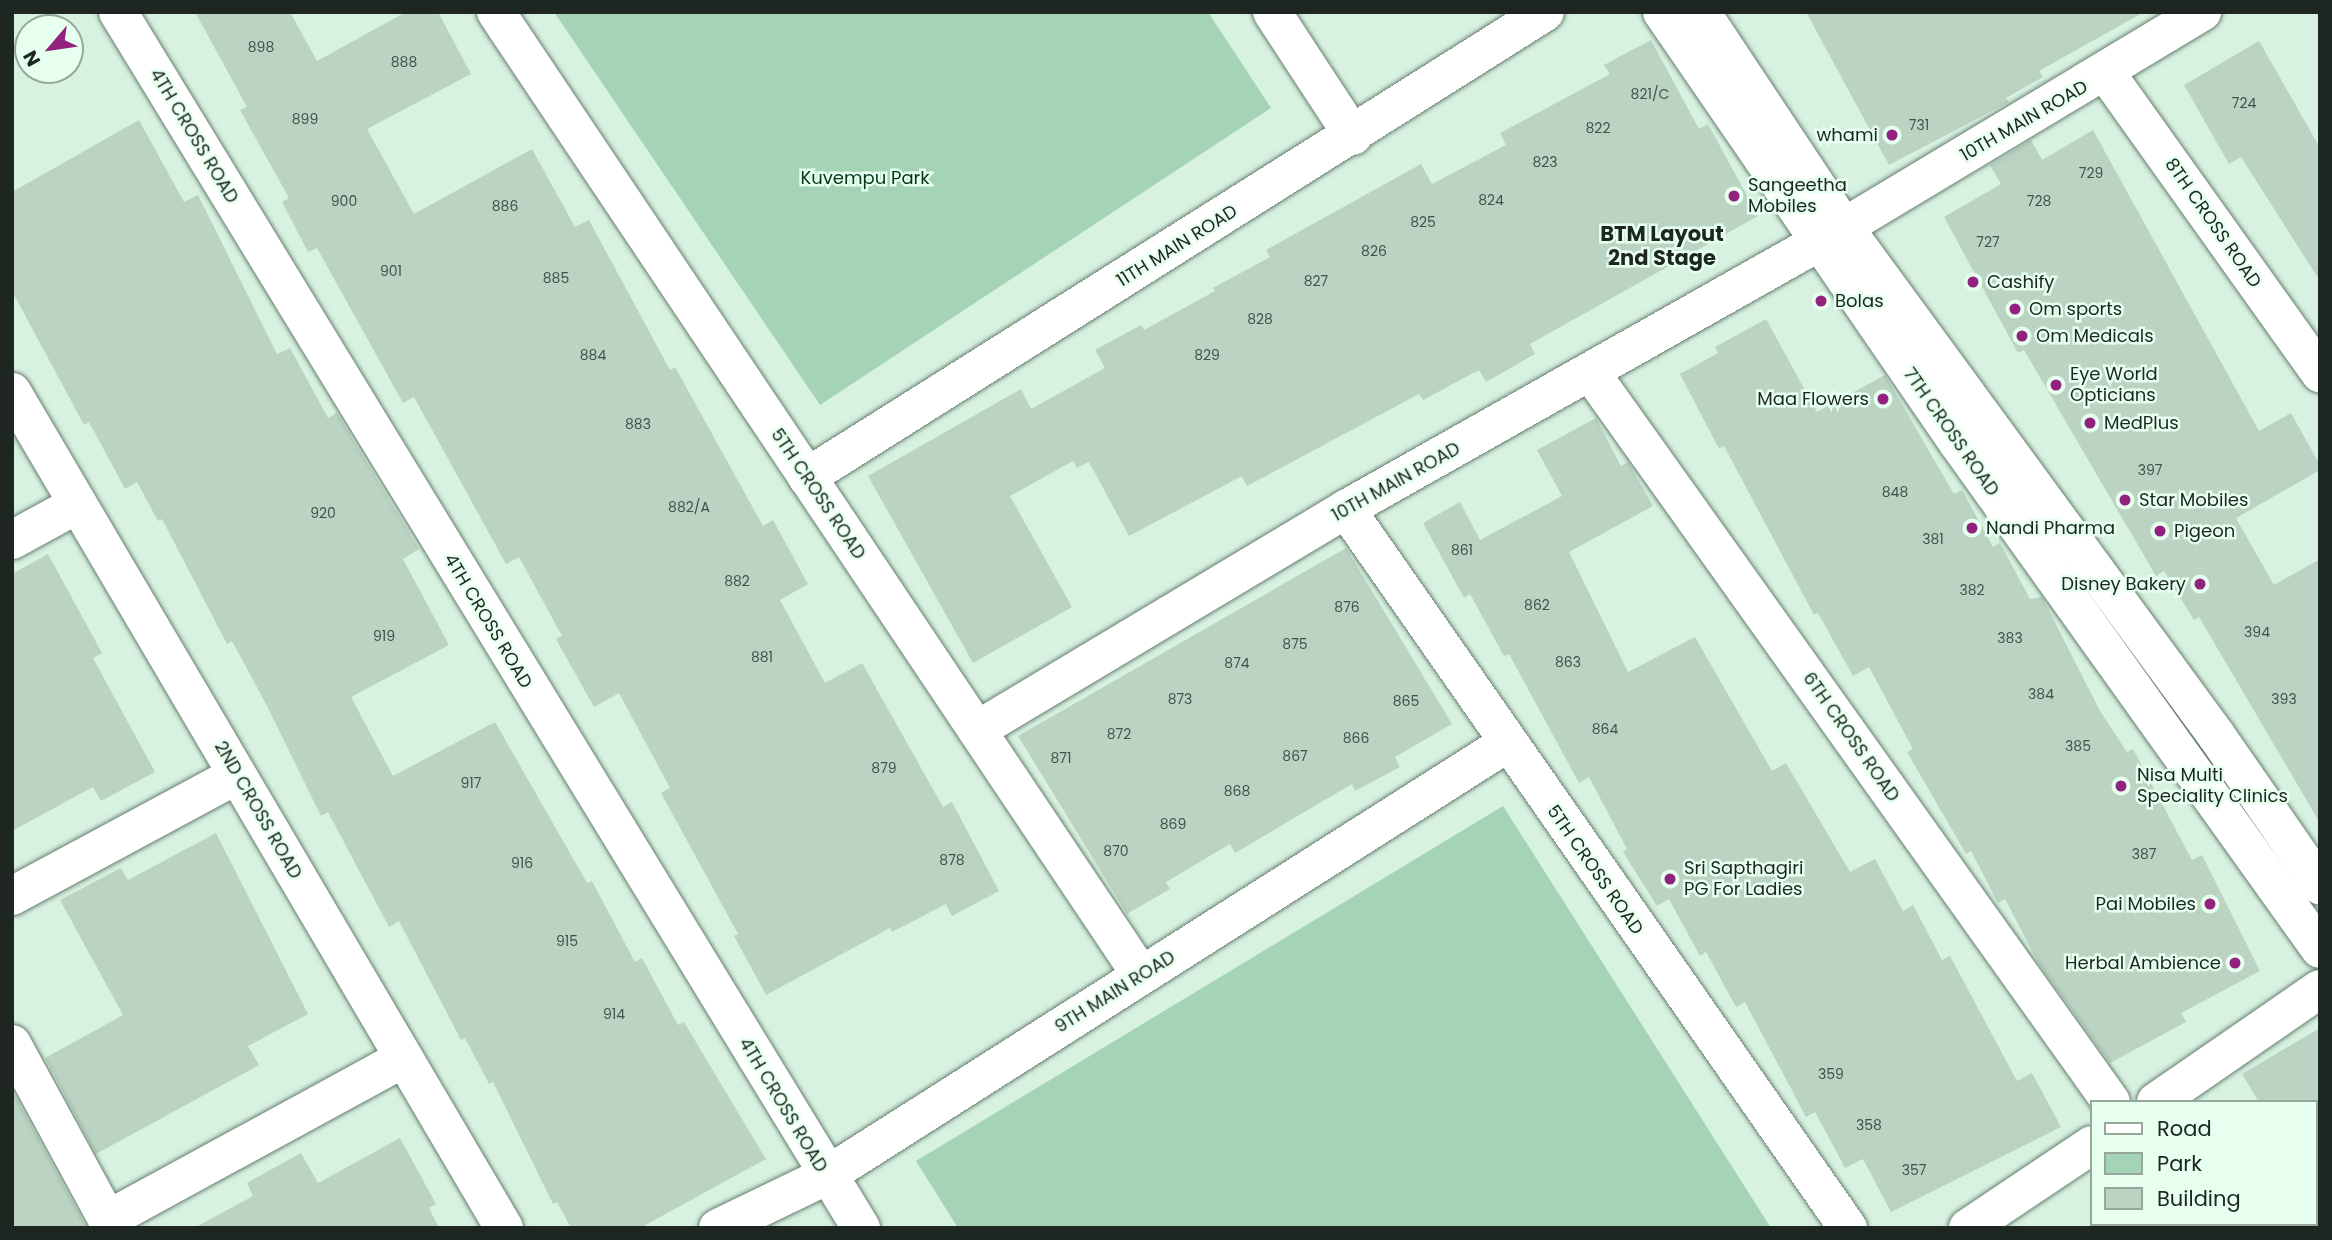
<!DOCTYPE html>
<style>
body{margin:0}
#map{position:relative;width:2332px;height:1240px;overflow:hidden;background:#d8f2e1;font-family:Poppins,sans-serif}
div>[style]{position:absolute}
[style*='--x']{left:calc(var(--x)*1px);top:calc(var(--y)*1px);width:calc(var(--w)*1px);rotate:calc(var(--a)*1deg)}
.green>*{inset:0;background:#a4d4b5}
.building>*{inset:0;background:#bbd3c3}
.roads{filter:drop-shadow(0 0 2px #677e6f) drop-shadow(0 0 2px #677e6f)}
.minor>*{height:38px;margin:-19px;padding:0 19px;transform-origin:19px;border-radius:19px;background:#fff}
.dots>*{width:19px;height:19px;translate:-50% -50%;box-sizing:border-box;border:4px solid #e6ffee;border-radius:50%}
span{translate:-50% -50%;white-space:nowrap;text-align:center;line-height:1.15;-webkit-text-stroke:5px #e6ffee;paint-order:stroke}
.number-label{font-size:14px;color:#445149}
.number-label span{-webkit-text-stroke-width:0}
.street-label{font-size:18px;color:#1d2620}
.poi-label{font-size:18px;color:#1d2620}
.right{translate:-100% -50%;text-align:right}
.left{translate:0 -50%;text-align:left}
.park-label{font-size:18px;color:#03361d}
.quarter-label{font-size:21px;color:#1d2620;font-weight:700}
.frame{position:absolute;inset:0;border:14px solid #1d2620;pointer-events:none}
.legend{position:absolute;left:2090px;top:1100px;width:228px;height:126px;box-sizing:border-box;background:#e6ffee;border:2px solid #96a89c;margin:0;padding:9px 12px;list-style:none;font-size:21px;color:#1d2620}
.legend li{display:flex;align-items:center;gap:14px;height:35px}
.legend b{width:35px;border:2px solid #96a89c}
.north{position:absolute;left:14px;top:14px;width:70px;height:70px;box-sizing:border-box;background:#e6ffee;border:2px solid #96a89c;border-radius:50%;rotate:241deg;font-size:19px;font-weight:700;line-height:28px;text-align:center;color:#1d2620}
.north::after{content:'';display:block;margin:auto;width:24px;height:32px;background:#93217f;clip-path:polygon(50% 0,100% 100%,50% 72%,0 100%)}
</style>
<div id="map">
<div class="green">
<div style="clip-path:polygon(554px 12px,1208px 12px,1271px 108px,820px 405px)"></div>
<div style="clip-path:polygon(1503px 806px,1771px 1228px,958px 1228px,916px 1161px)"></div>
</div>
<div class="building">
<div style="clip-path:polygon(195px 12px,290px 12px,317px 61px,406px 12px,438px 12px,471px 74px,367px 129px,414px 214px,532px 149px,575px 227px,589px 220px,670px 370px,675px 367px,763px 526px,773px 520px,808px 584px,780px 600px,825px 683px,862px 663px,943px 807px,952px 802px,999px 891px,952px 916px,946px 904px,892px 932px,890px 928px,766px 995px,734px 936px,738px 934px,661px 793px,670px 788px,619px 693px,594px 707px,556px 639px,562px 636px,519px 557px,506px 564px,414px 397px,403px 403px,317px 248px,308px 252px,282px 202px,289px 198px,240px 110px,247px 107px)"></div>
<div style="clip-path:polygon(1806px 12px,2144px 12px,2039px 71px,2043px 77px,2006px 98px,2009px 102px,1889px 165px)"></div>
<div style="clip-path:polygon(1651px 40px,1699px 129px,1708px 124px,1758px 216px,1530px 344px,1535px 354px,1486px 382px,1479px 370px,1423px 400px,1419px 394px,1247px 486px,1242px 476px,1129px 536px,1089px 462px,1077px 468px,1073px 461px,1010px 496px,1072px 607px,973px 663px,868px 476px,1021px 389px,1031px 409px,1105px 368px,1095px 350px,1141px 325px,1144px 330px,1215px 291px,1213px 288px,1270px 257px,1266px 250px,1421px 164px,1432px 184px,1506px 145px,1500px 133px,1610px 74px,1604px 65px)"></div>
<div style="clip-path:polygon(2259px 41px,2320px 148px,2320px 281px,2241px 157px,2229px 164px,2184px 85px)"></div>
<div style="clip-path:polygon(139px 120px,184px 202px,198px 195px,277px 354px,290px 348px,328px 418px,337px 413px,419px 549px,403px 559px,449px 645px,351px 697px,393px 776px,495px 722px,587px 883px,592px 881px,635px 962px,642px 958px,678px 1025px,684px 1022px,766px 1159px,640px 1228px,571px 1228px,557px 1202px,553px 1204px,493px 1082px,489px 1084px,465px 1038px,461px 1040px,399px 921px,389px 927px,328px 812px,321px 816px,267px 706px,232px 641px,227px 644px,162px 519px,158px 521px,137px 482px,125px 489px,89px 422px,84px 425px,12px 291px,12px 192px)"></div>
<div style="clip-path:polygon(2093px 130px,2259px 431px,2291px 413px,2320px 465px,2320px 470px,2236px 518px,2274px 585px,2320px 559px,2320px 823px,2199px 617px,2194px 620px,2164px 571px,2156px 576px,2024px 350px,2018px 353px,1944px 217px,2001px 184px,1990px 165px,2031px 140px,2042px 160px)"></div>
<div style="clip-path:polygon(1766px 319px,1817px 412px,1885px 375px,1954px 494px,1962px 490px,1993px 547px,2000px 543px,2030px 599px,2042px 597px,2100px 711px,2127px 752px,2133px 749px,2192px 860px,2202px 855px,2260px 971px,2181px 1013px,2186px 1022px,2110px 1063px,2039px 964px,2005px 899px,1998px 903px,1971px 851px,1966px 854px,1907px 752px,1913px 749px,1869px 667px,1853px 676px,1818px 613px,1814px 615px,1724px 446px,1719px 449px,1680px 374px,1718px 353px,1715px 347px)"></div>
<div style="clip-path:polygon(1596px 418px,1621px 466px,1628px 462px,1653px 506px,1569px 552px,1628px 672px,1695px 637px,1772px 771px,1786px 763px,1850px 872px,1875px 859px,1903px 911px,1913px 905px,1942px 960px,1950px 956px,2017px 1081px,2032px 1073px,2061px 1127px,1891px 1212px,1863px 1159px,1845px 1168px,1815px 1112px,1806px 1117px,1745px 1002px,1736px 1007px,1706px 952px,1700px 956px,1669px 899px,1657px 906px,1623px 852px,1627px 849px,1589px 777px,1579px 783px,1509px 654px,1504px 656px,1470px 594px,1464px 598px,1423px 523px,1460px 502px,1480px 540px,1562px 496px,1537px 450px)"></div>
<div style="clip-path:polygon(1346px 548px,1452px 724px,1395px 757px,1400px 767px,1355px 791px,1352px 784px,1235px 853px,1230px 844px,1166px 882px,1170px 889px,1127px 914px,1018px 736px)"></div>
<div style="clip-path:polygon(48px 554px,102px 653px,93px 658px,155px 772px,101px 801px,93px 787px,12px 831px,12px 574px)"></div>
<div style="clip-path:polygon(216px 833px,308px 1014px,248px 1046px,259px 1065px,96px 1154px,45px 1058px,123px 1015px,60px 900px,121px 868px,128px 880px)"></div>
<div style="clip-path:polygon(2320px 1028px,2320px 1102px,2259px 1102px,2242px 1074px)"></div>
<div style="clip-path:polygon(12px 1090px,87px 1228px,12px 1228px)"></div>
<div style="clip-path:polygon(400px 1138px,436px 1204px,429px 1208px,439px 1228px,194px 1228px,253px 1196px,247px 1183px,301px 1153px,318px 1183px)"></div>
</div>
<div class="roads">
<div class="minor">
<div style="--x:118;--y:12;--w:1425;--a:58.57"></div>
<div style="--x:496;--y:12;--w:1159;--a:56.19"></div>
<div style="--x:1272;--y:12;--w:148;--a:56.8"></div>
<div style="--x:1662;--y:12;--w:523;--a:55.52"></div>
<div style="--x:1958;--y:443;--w:622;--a:54.42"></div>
<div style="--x:1701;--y:12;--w:258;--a:56.4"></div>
<div style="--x:1844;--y:227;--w:630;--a:53.79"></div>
<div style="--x:2216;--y:735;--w:183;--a:55.3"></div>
<div style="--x:2106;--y:73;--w:369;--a:54.5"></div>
<div style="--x:1844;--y:227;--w:418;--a:-31"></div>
<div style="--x:1591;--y:373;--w:895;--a:54.5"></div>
<div style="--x:12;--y:392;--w:970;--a:59.52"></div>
<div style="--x:807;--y:477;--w:872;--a:-32.21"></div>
<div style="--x:1346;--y:509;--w:877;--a:55.08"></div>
<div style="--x:12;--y:540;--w:75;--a:-28.6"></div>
<div style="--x:977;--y:730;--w:430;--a:-30.9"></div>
<div style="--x:1346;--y:509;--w:543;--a:-29.44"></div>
<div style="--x:12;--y:896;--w:255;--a:-28.3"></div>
<div style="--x:12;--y:1044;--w:209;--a:61.5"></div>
<div style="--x:2156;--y:1102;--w:199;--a:-34.6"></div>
<div style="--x:107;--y:1220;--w:338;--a:-28.6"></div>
<div style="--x:718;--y:1228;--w:120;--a:-25.7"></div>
<div style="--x:826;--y:1176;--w:806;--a:-32.43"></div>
<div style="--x:1968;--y:1228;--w:149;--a:-33.8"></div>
</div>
</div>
<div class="dots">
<div style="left:1892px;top:135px;background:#93217f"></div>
<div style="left:1734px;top:196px;background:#93217f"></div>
<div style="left:1973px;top:282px;background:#93217f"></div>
<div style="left:1821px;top:301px;background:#93217f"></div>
<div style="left:2015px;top:309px;background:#93217f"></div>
<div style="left:2022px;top:336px;background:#93217f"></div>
<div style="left:2056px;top:385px;background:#93217f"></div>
<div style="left:1883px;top:399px;background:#93217f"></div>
<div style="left:2090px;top:423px;background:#93217f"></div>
<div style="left:2125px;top:500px;background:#93217f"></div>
<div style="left:1972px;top:528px;background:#93217f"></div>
<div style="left:2160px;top:531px;background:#93217f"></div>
<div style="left:2200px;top:584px;background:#93217f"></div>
<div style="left:2121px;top:786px;background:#93217f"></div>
<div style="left:1670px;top:879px;background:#93217f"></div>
<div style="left:2210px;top:904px;background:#93217f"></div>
<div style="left:2235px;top:963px;background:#93217f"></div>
</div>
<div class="number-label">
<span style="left:261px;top:47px">898</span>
<span style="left:404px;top:62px">888</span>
<span style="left:1650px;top:94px">821/C</span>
<span style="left:2244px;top:103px">724</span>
<span style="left:305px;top:119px">899</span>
<span style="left:1919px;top:125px">731</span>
<span style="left:1598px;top:128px">822</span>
<span style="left:1545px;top:162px">823</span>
<span style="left:2091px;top:173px">729</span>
<span style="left:1491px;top:200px">824</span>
<span style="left:344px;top:201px">900</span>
<span style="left:2039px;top:201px">728</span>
<span style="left:505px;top:206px">886</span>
<span style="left:1423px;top:222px">825</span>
<span style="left:1988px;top:242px">727</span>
<span style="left:1374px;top:251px">826</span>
<span style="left:391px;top:271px">901</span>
<span style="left:556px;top:278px">885</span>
<span style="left:1316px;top:281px">827</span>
<span style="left:1260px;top:319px">828</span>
<span style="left:593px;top:355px">884</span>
<span style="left:1207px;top:355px">829</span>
<span style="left:638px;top:424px">883</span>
<span style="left:2150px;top:470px">397</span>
<span style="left:1895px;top:492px">848</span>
<span style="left:689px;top:507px">882/A</span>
<span style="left:323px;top:513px">920</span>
<span style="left:1933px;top:539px">381</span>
<span style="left:1462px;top:550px">861</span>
<span style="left:737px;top:581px">882</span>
<span style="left:1972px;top:590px">382</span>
<span style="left:1537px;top:605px">862</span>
<span style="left:1347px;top:607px">876</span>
<span style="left:2257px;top:632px">394</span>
<span style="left:384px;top:636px">919</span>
<span style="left:2010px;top:638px">383</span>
<span style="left:1295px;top:644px">875</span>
<span style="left:762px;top:657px">881</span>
<span style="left:1568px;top:662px">863</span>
<span style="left:1237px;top:663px">874</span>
<span style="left:2041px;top:694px">384</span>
<span style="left:1180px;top:699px">873</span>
<span style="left:2284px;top:699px">393</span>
<span style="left:1406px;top:701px">865</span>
<span style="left:1605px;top:729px">864</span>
<span style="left:1119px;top:734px">872</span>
<span style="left:1356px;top:738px">866</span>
<span style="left:2078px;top:746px">385</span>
<span style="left:1295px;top:756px">867</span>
<span style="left:1061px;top:758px">871</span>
<span style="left:884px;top:768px">879</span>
<span style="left:471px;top:783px">917</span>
<span style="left:1237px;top:791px">868</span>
<span style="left:1173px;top:824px">869</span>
<span style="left:1116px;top:851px">870</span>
<span style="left:2144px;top:854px">387</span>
<span style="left:952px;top:860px">878</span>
<span style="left:522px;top:863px">916</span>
<span style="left:567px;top:941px">915</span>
<span style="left:614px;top:1014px">914</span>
<span style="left:1831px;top:1074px">359</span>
<span style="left:1869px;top:1125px">358</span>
<span style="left:1914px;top:1170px">357</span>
</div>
<div class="street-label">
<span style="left:2024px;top:121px;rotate:-30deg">10TH MAIN ROAD</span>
<span style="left:194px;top:136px;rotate:59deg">4TH CROSS ROAD</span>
<span style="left:2213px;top:223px;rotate:55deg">8TH CROSS ROAD</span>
<span style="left:1177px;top:246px;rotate:-32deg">11TH MAIN ROAD</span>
<span style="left:1951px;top:432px;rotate:55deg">7TH CROSS ROAD</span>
<span style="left:1396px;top:482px;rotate:-29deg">10TH MAIN ROAD</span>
<span style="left:818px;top:494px;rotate:56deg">5TH CROSS ROAD</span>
<span style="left:488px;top:621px;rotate:59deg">4TH CROSS ROAD</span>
<span style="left:1851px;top:737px;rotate:55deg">6TH CROSS ROAD</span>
<span style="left:258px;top:810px;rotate:60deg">2ND CROSS ROAD</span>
<span style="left:1595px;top:870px;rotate:55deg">5TH CROSS ROAD</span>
<span style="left:1115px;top:992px;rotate:-32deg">9TH MAIN ROAD</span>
<span style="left:783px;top:1105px;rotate:59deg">4TH CROSS ROAD</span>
</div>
<div class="poi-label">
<span class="right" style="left:1878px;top:135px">whami</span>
<span class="left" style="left:1748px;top:196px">Sangeetha<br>Mobiles</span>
<span class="left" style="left:1987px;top:282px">Cashify</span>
<span class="left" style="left:1835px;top:301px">Bolas</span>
<span class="left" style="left:2029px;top:309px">Om sports</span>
<span class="left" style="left:2036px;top:336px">Om Medicals</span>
<span class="left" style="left:2070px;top:385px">Eye World<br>Opticians</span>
<span class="right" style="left:1869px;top:399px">Maa Flowers</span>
<span class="left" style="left:2104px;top:423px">MedPlus</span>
<span class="left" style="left:2139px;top:500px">Star Mobiles</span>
<span class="left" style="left:1986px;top:528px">Nandi Pharma</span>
<span class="left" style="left:2174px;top:531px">Pigeon</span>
<span class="right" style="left:2186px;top:584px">Disney Bakery</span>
<span class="left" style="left:2137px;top:786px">Nisa Multi<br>Speciality Clinics</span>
<span class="left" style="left:1684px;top:879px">Sri Sapthagiri<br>PG For Ladies</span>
<span class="right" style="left:2196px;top:904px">Pai Mobiles</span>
<span class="right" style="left:2221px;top:963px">Herbal Ambience</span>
</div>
<div class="park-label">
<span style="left:865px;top:178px">Kuvempu Park</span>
</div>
<div class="quarter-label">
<span style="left:1662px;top:246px">BTM Layout<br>2nd Stage</span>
</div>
<div class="frame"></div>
<ul class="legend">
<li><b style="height:9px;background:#fff"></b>Road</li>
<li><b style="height:19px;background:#a4d4b5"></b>Park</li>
<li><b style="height:19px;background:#bbd3c3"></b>Building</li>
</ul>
<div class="north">N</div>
</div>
